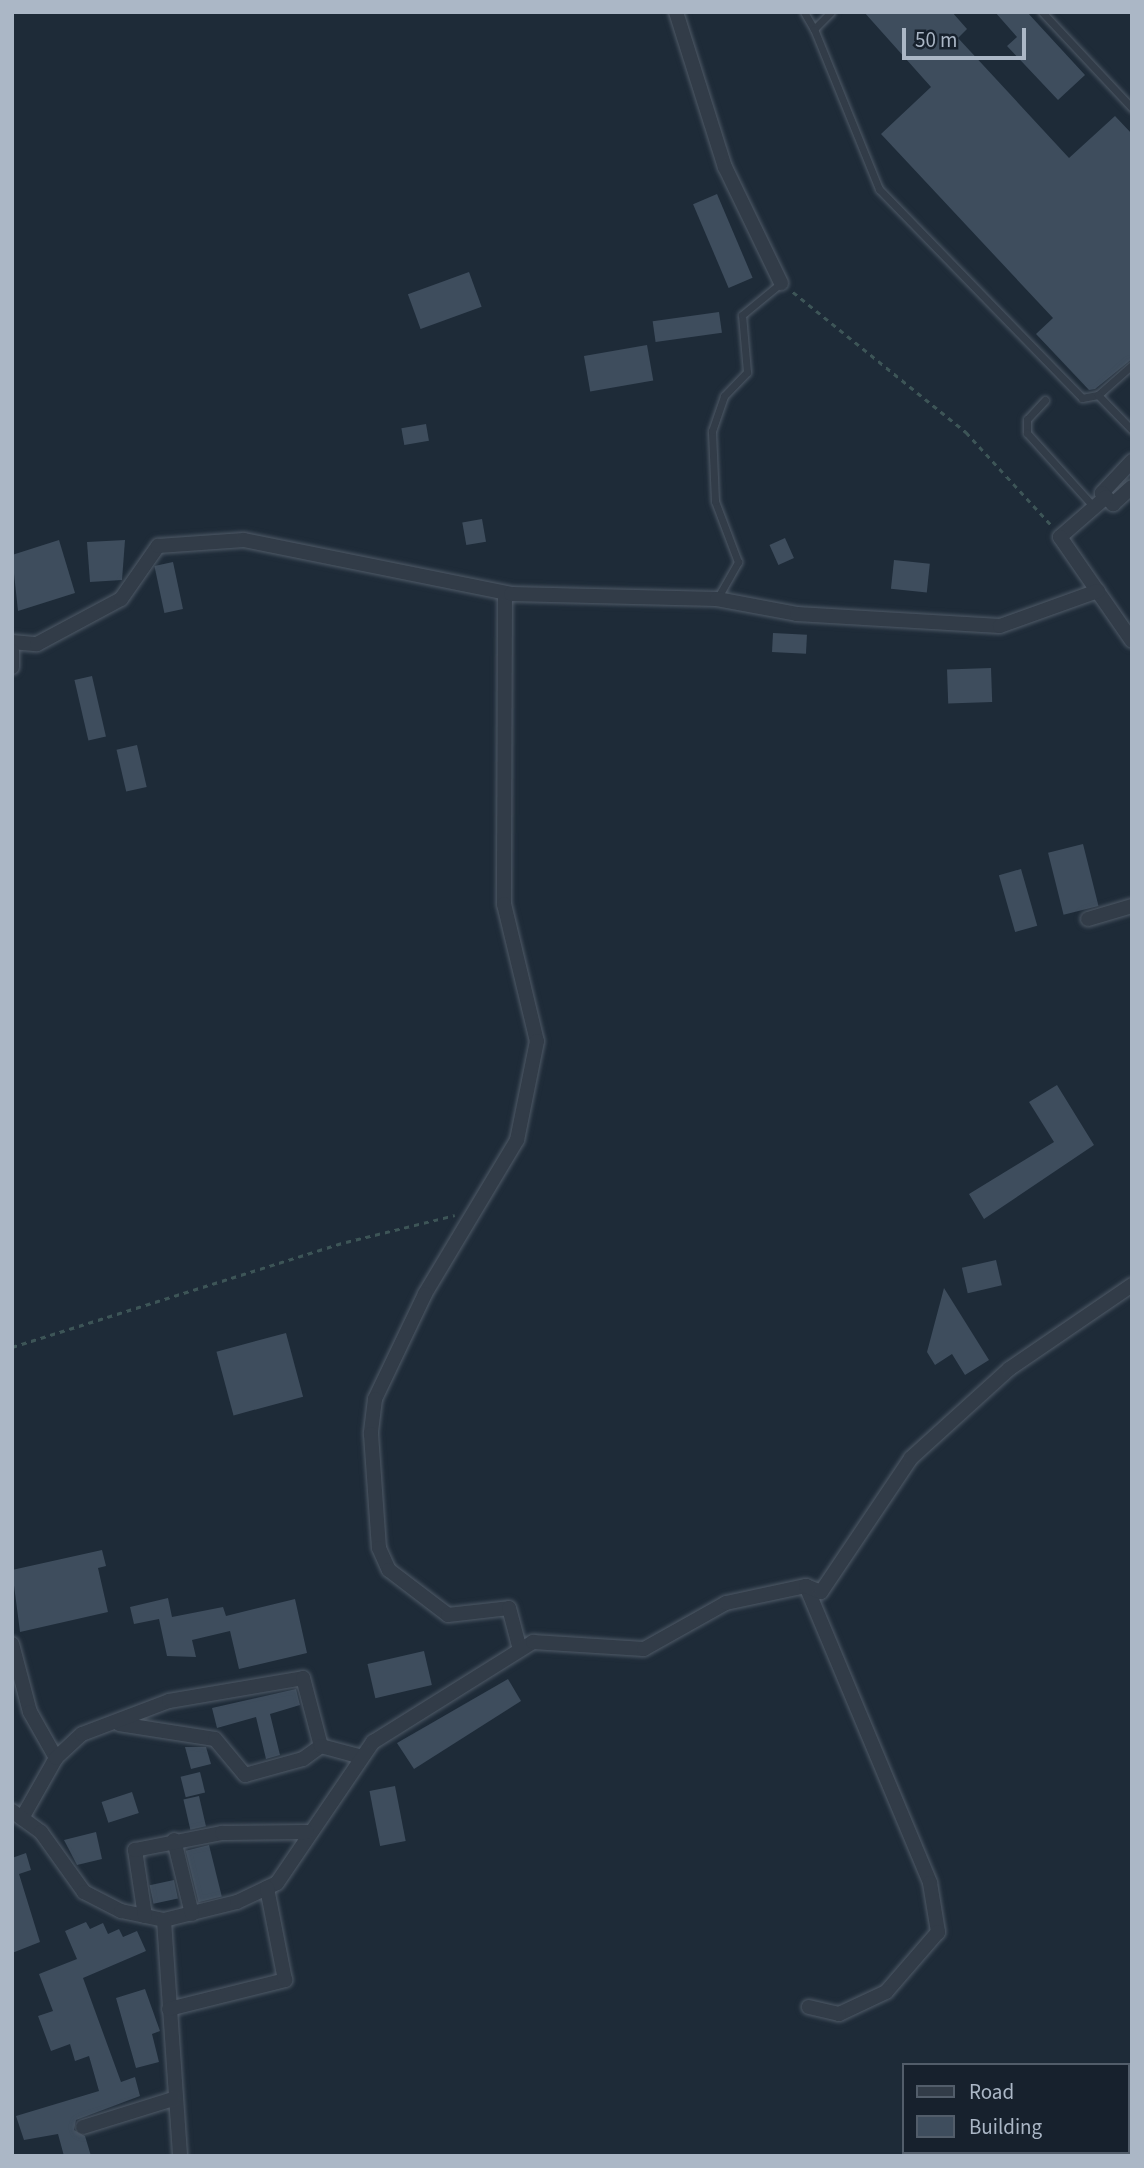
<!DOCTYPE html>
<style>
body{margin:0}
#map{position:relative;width:1144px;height:2168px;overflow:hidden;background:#1e2b38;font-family:"Source Sans 3",sans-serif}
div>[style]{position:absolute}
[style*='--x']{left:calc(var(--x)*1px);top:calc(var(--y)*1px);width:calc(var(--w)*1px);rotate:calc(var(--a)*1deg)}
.building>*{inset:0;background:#3e4d5d;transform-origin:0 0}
.path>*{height:2.5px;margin-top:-1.25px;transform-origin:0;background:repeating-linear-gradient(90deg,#3d5557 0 5px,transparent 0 10px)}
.roads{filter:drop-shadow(0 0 2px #4f5a67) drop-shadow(0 0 2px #4f5a67)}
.service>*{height:7px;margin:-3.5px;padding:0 3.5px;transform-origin:3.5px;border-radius:3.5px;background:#323c48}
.minor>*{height:14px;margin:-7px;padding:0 7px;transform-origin:7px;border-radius:7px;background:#323c48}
span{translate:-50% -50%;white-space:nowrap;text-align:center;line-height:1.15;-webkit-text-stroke:5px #17212d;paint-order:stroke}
.frame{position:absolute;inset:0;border:14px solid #abb7c6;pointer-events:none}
.legend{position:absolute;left:902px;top:2063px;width:228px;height:91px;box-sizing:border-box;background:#17212d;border:2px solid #525d6a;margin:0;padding:9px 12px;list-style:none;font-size:21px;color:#abb7c6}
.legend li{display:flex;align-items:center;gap:14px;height:35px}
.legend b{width:35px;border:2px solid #525d6a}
.scale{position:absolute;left:902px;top:28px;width:124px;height:32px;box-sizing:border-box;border:4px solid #abb7c6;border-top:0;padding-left:9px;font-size:21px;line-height:24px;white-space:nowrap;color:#abb7c6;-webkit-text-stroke:5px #17212d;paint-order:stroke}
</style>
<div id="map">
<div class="building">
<div style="clip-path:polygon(864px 12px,952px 12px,967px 29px,958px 38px,1069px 158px,1115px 116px,1132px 134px,1132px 359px,1095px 389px,1089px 390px,1036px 334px,1053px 318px,881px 134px,931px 87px)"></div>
<div style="clip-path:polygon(995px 12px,1027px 12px,1085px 75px,1058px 100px,1007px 46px,1017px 37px)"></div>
<div style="left:717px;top:194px;width:91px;height:26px;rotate:67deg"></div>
<div style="left:469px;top:272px;width:37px;height:65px;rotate:70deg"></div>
<div style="left:719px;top:312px;width:21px;height:67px;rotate:82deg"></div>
<div style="left:647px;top:345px;width:36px;height:64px;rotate:80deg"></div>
<div style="left:426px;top:424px;width:17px;height:25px;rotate:80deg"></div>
<div style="left:482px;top:519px;width:23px;height:20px;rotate:80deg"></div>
<div style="left:785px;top:538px;width:22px;height:17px;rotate:66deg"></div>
<div style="clip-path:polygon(59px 540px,75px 593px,18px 611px,12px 555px)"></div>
<div style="clip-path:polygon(125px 540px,122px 580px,90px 582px,87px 542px)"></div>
<div style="left:894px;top:560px;width:36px;height:29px;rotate:6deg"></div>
<div style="left:173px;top:562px;width:48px;height:19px;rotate:78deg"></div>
<div style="left:773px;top:633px;width:34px;height:19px;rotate:3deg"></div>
<div style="left:991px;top:668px;width:34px;height:44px;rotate:88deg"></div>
<div style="left:92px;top:676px;width:62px;height:18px;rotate:77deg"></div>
<div style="left:137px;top:745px;width:43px;height:21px;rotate:77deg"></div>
<div style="left:1083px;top:844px;width:64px;height:36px;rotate:76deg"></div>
<div style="left:1021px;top:869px;width:59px;height:23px;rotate:74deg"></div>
<div style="clip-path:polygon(1057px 1085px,1094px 1145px,984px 1219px,969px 1194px,1054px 1142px,1029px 1102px)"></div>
<div style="left:996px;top:1260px;width:26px;height:35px;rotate:77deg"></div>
<div style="clip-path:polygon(944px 1288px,989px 1360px,965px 1375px,952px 1354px,935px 1365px,927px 1352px)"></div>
<div style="left:286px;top:1333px;width:66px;height:72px;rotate:75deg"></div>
<div style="clip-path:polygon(102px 1550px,106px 1566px,98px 1568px,108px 1612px,20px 1632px,12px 1570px)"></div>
<div style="clip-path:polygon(168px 1598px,172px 1617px,223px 1607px,226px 1616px,295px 1599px,307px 1653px,239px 1669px,230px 1631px,192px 1640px,196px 1657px,167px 1656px,159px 1619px,134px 1624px,130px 1607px)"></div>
<div style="left:424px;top:1651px;width:35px;height:58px;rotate:77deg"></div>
<div style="clip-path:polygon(508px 1679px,521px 1701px,414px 1769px,397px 1743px)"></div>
<div style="clip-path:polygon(296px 1689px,300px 1705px,270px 1714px,280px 1755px,266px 1759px,256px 1717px,217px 1728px,212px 1708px)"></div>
<div style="clip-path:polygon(185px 1747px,206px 1747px,211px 1764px,191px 1769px)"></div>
<div style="left:200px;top:1772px;width:21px;height:20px;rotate:76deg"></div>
<div style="left:395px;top:1786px;width:56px;height:26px;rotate:79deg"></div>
<div style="left:132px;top:1792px;width:22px;height:32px;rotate:72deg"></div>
<div style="left:199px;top:1796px;width:31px;height:16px;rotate:77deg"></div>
<div style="clip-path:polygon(96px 1832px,102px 1859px,77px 1865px,64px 1840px)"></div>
<div style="left:209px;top:1845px;width:53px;height:24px;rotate:76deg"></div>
<div style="clip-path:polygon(26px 1853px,31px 1870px,19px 1874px,40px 1942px,12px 1953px,12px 1858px)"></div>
<div style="left:174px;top:1880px;width:19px;height:25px;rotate:78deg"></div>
<div style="clip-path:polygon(86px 1922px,90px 1929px,103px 1923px,108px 1934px,119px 1929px,123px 1937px,137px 1931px,146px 1951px,83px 1978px,121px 2082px,135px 2077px,140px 2096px,76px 2120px,74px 2130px,85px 2136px,91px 2156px,64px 2156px,58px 2134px,24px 2140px,16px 2116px,99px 2091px,89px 2056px,75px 2061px,70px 2044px,51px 2051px,38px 2016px,53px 2011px,39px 1974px,77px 1959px,65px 1931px)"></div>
<div style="clip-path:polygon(145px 1989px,160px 2031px,152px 2034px,159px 2062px,136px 2068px,116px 1998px)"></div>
</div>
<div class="path">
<div style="--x:793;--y:292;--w:223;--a:39"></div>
<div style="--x:966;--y:432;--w:127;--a:47.5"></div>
<div style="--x:12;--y:1347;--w:350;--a:-17.5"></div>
<div style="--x:346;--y:1242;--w:112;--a:-13.9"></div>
</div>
<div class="roads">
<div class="service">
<div style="--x:804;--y:12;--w:20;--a:60"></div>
<div style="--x:831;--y:12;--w:24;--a:135"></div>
<div style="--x:814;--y:29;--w:173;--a:67.9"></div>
<div style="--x:879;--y:189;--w:291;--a:45.8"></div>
<div style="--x:1082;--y:398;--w:16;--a:-11"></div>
<div style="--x:1098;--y:395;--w:45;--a:-41.4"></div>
<div style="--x:1042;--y:12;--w:132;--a:46.8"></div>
<div style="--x:1098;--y:395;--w:49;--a:45.8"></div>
<div style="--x:1045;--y:400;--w:26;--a:133"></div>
<div style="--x:1027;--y:419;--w:14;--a:90"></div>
<div style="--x:1027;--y:433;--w:98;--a:47.9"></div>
<div style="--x:717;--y:599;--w:43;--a:-60.4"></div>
<div style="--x:738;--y:562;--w:65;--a:-110.7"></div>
<div style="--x:715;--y:501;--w:70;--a:-92.5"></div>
<div style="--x:712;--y:431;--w:37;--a:-71"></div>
<div style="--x:724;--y:396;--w:33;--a:-46"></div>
<div style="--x:747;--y:372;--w:57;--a:-95"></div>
<div style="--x:742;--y:315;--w:50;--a:-39.4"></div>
</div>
<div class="minor">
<div style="--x:676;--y:12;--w:163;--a:72.5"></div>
<div style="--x:725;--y:167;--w:129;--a:64.2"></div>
<div style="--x:1132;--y:461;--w:44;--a:133.2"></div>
<div style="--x:1102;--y:493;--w:16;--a:45"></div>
<div style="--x:1113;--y:504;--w:25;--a:-42"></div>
<div style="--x:1106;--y:497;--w:61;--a:139"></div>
<div style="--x:1060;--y:537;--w:126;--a:55.3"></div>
<div style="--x:505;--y:593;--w:311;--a:90.2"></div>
<div style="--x:504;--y:904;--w:141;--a:76.5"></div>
<div style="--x:537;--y:1041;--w:101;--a:101.4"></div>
<div style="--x:517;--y:1140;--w:179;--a:120.9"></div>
<div style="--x:425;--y:1294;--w:116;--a:115.5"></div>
<div style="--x:375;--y:1399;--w:35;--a:97"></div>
<div style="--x:371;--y:1434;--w:114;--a:86"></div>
<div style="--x:379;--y:1548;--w:24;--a:66"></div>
<div style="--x:389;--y:1570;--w:74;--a:37.3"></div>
<div style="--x:448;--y:1615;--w:61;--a:-6.5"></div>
<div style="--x:509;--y:1608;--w:43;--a:75.3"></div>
<div style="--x:12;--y:642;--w:25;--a:5"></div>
<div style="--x:37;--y:644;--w:95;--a:-28.2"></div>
<div style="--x:121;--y:599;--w:65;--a:-55.1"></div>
<div style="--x:158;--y:546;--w:86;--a:-4"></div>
<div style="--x:244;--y:540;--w:272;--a:11.4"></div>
<div style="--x:511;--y:594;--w:206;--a:1.4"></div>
<div style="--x:717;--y:599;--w:81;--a:10.6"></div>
<div style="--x:797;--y:614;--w:203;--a:3.4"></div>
<div style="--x:1000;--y:626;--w:104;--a:-19.7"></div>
<div style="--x:12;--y:651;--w:16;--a:90"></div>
<div style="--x:1088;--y:919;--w:46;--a:-16.5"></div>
<div style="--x:806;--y:1586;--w:322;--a:67.3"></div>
<div style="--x:930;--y:1883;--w:50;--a:80.7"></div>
<div style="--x:938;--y:1932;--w:79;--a:130.9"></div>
<div style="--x:886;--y:1992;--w:52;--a:154.9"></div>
<div style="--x:839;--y:2014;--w:31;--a:-167"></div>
<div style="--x:12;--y:1644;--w:70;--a:75.2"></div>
<div style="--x:30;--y:1712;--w:53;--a:60.5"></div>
<div style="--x:56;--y:1758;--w:69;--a:119.5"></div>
<div style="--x:119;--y:1724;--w:97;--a:8.9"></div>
<div style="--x:215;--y:1739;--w:47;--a:50.2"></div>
<div style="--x:245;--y:1775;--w:60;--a:-15.4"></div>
<div style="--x:303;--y:1759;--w:22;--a:-36"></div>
<div style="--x:56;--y:1758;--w:35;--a:-43"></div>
<div style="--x:82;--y:1734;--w:93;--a:-20.8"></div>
<div style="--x:169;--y:1701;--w:136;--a:-9.7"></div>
<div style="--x:303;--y:1678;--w:70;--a:75.2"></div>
<div style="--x:321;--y:1746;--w:42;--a:15"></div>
<div style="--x:12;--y:1811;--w:36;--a:36"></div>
<div style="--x:41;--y:1832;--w:74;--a:54.4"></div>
<div style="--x:84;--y:1892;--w:42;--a:27.2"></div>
<div style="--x:121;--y:1911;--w:44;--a:11.8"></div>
<div style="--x:164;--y:1920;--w:75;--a:-13.9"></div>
<div style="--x:237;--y:1902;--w:44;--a:-25.4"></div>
<div style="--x:277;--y:1883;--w:171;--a:-55.8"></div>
<div style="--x:373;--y:1742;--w:189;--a:-32"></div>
<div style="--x:533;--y:1642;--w:111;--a:3.6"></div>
<div style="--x:644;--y:1649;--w:94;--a:-29.3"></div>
<div style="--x:726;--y:1603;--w:82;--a:-12"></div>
<div style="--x:806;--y:1586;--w:16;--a:22"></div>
<div style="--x:821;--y:1592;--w:161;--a:-56.1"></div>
<div style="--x:911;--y:1458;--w:132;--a:-42.2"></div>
<div style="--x:1009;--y:1369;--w:149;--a:-34.3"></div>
<div style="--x:174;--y:1840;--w:76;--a:76.3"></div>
<div style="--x:145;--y:1916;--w:67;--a:-98.6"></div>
<div style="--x:135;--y:1850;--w:89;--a:-11.1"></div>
<div style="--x:222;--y:1833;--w:85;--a:-0.7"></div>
<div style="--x:164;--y:1920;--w:237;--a:86.1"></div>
<div style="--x:169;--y:2009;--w:120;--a:-14"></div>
<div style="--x:285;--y:1980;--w:94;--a:-101.1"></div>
<div style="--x:83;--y:2127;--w:94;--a:-17.3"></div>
</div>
</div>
<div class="frame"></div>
<ul class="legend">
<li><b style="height:9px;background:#323c48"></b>Road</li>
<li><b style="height:19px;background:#3e4d5d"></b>Building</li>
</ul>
<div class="scale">50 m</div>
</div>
